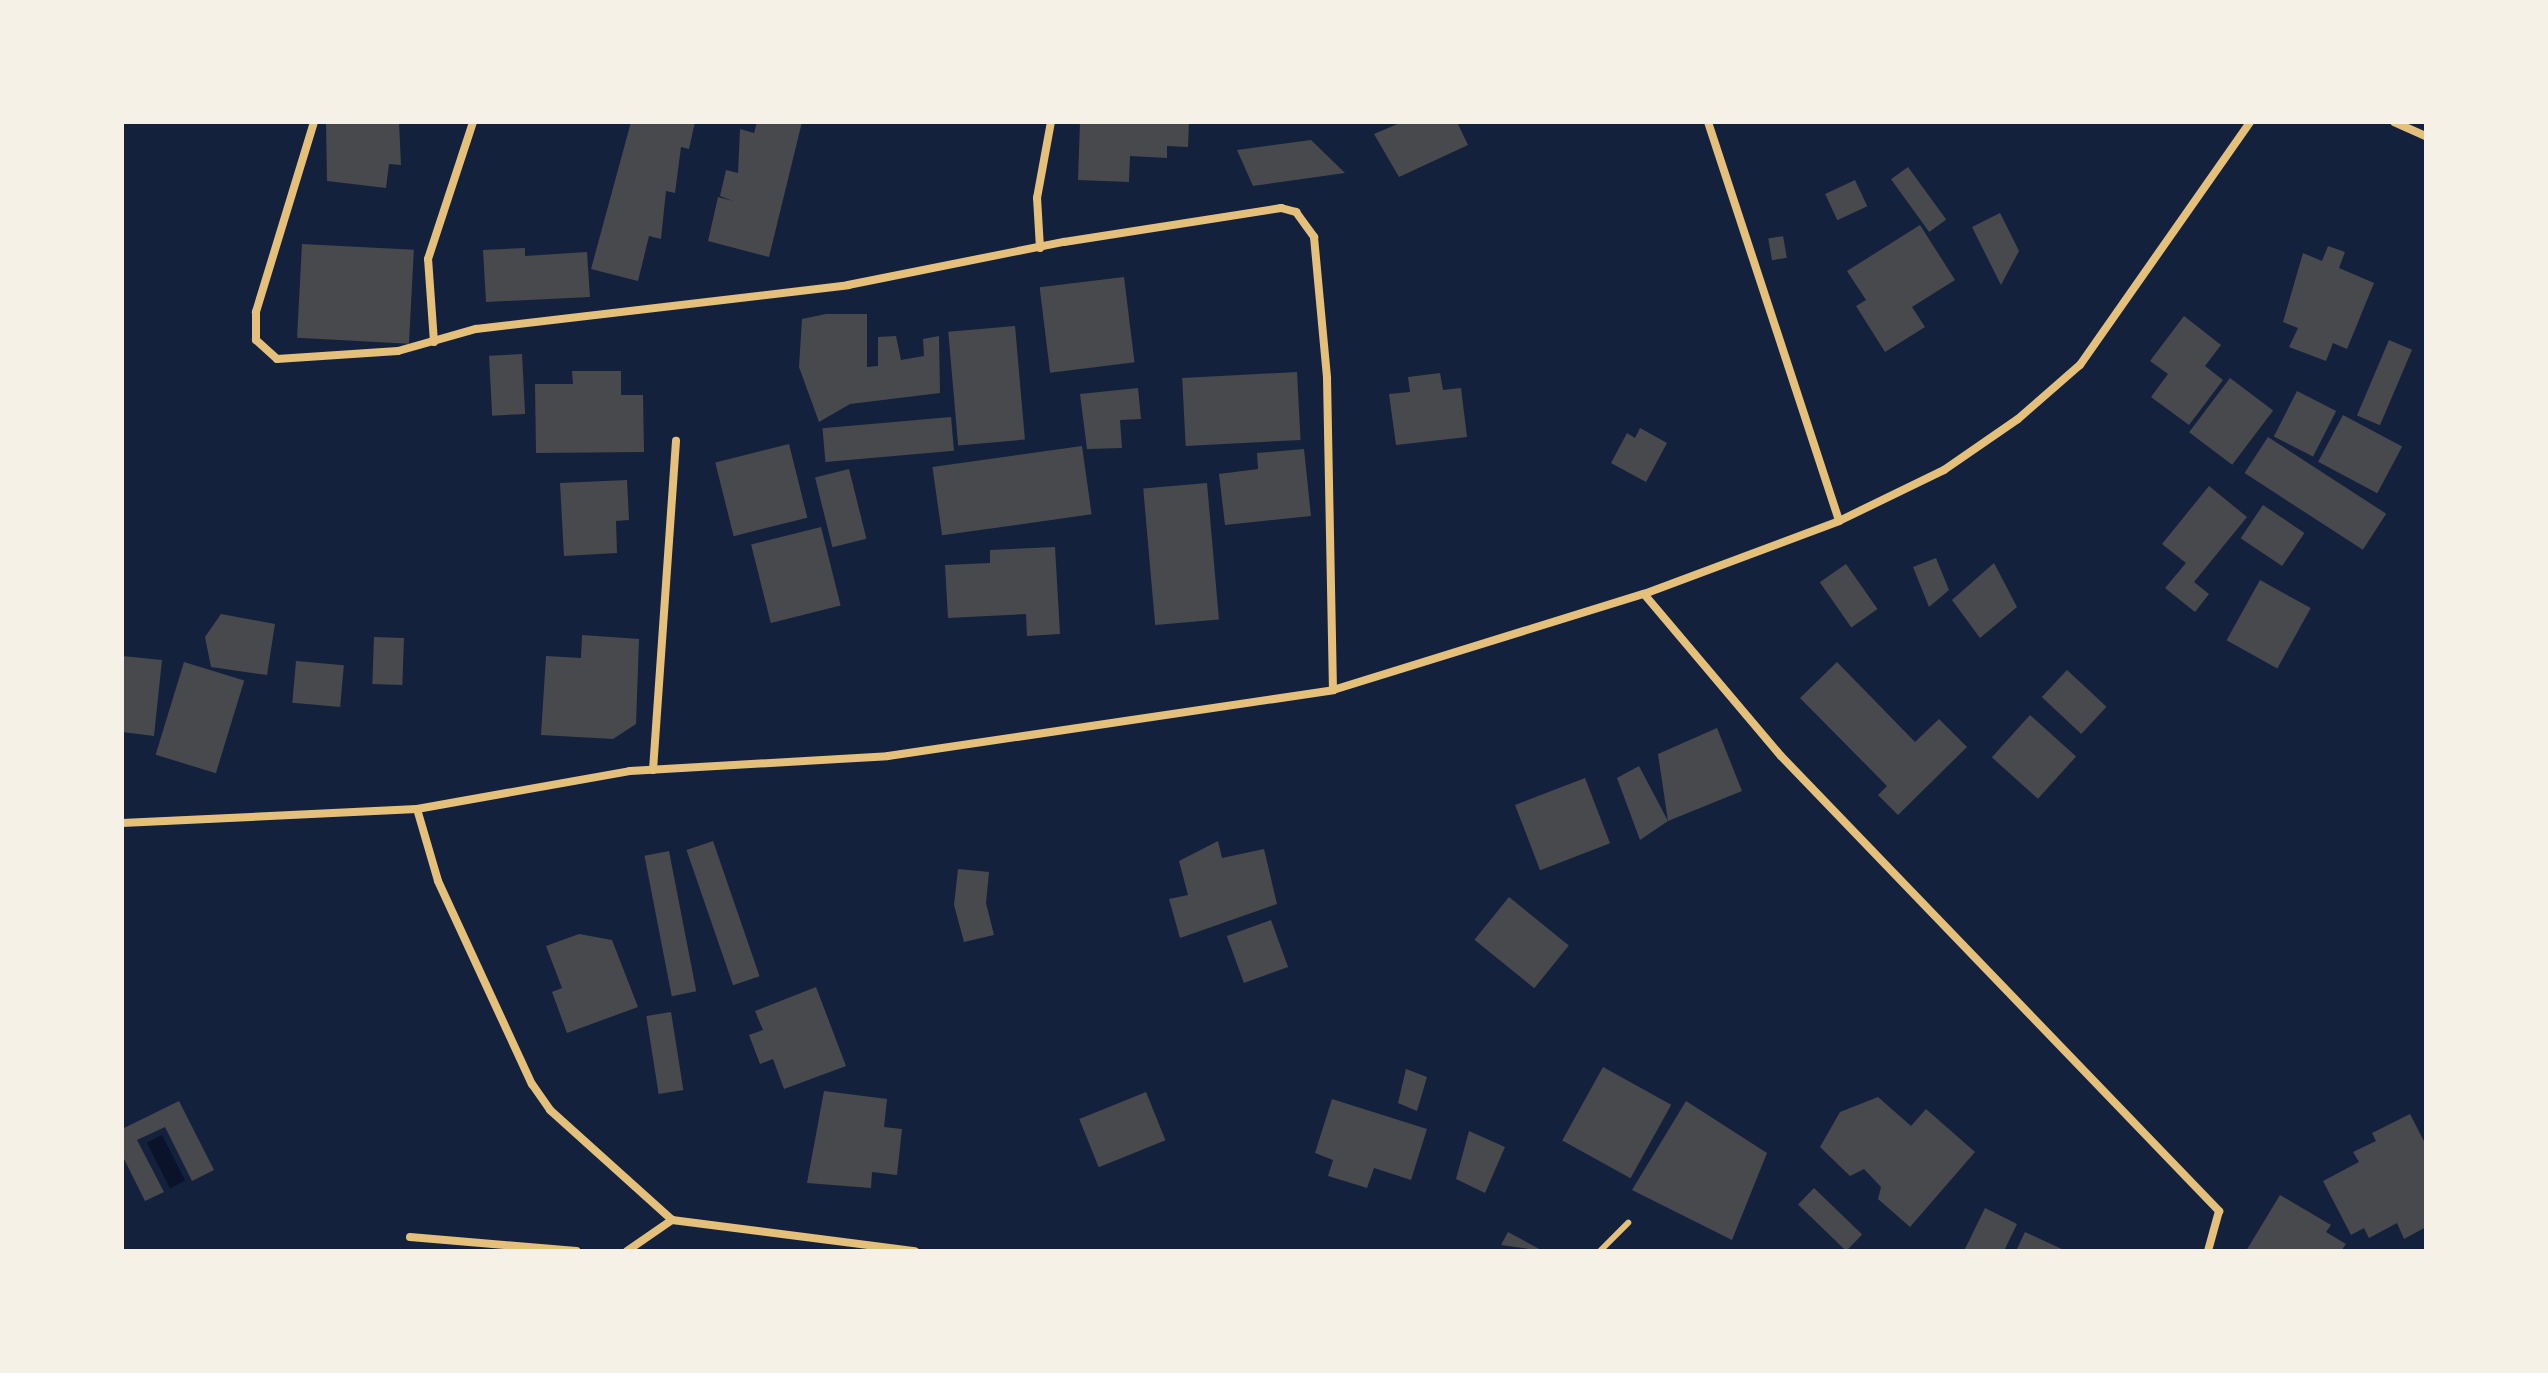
<!DOCTYPE html>
<style>
body{margin:0}
#map{position:relative;width:2548px;height:1373px;overflow:hidden;background:#14213d;font-family:Helvetica,sans-serif}
div>[style]{position:absolute}
[style*='--x']{left:calc(var(--x)*1px);top:calc(var(--y)*1px);width:calc(var(--w)*1px);rotate:calc(var(--a)*1deg)}
.water>*{inset:0;background:#0b132b;transform-origin:0 0}
.building>*{inset:0;background:#48494c;transform-origin:0 0}
.service>*{height:6px;margin:-3px;padding:0 3px;transform-origin:3px;border-radius:3px;background:#e5c07b}
.minor>*{height:8px;margin:-4px;padding:0 4px;transform-origin:4px;border-radius:4px;background:#e5c07b}
span{translate:-50% -50%;white-space:nowrap;text-align:center;line-height:1.15;-webkit-text-stroke:8px #f6f1e7;paint-order:stroke}
.frame{position:absolute;inset:0;border:124px solid #f6f1e7;pointer-events:none}
</style>
<div id="map">
<div class="water">
<div style="left:162px;top:1135px;width:51px;height:17px;rotate:63deg"></div>
</div>
<div class="building">
<div style="clip-path:polygon(326px 122px,399px 122px,401px 165px,389px 164px,386px 188px,327px 181px)"></div>
<div style="clip-path:polygon(631px 122px,695px 122px,689px 149px,681px 147px,675px 193px,666px 191px,661px 239px,649px 236px,638px 281px,591px 269px)"></div>
<div style="clip-path:polygon(757px 122px,802px 122px,769px 257px,708px 241px,718px 197px,733px 201px,720px 196px,726px 170px,738px 173px,740px 129px,754px 133px)"></div>
<div style="clip-path:polygon(1080px 122px,1189px 122px,1188px 147px,1167px 146px,1167px 158px,1130px 156px,1129px 182px,1078px 180px)"></div>
<div style="clip-path:polygon(1402px 122px,1457px 122px,1468px 145px,1399px 177px,1374px 134px)"></div>
<div style="clip-path:polygon(1311px 140px,1345px 173px,1253px 186px,1237px 150px)"></div>
<div style="left:1908px;top:167px;width:65px;height:21px;rotate:54deg"></div>
<div style="left:1855px;top:180px;width:29px;height:33px;rotate:65deg"></div>
<div style="clip-path:polygon(2000px 213px,2019px 251px,2001px 285px,1972px 227px)"></div>
<div style="clip-path:polygon(1920px 225px,1955px 280px,1912px 307px,1925px 327px,1885px 352px,1856px 306px,1866px 300px,1847px 271px)"></div>
<div style="left:1783px;top:236px;width:22px;height:15px;rotate:80deg"></div>
<div style="left:302px;top:244px;width:112px;height:94px;rotate:3deg"></div>
<div style="clip-path:polygon(2328px 246px,2345px 252px,2339px 268px,2374px 283px,2347px 349px,2333px 343px,2326px 361px,2289px 347px,2298px 328px,2283px 322px,2303px 253px,2322px 261px)"></div>
<div style="clip-path:polygon(525px 248px,525px 256px,587px 252px,590px 297px,486px 302px,483px 250px)"></div>
<div style="left:1124px;top:277px;width:86px;height:85px;rotate:83deg"></div>
<div style="clip-path:polygon(826px 314px,867px 314px,867px 367px,878px 366px,878px 337px,896px 336px,901px 360px,924px 356px,923px 339px,939px 336px,940px 393px,850px 404px,819px 422px,799px 367px,802px 319px)"></div>
<div style="clip-path:polygon(2184px 316px,2221px 345px,2205px 366px,2223px 380px,2189px 425px,2151px 397px,2168px 374px,2150px 361px)"></div>
<div style="left:1015px;top:326px;width:114px;height:67px;rotate:85deg"></div>
<div style="left:2389px;top:340px;width:25px;height:82px;rotate:23deg"></div>
<div style="left:522px;top:354px;width:60px;height:33px;rotate:87deg"></div>
<div style="clip-path:polygon(572px 371px,621px 371px,621px 395px,643px 395px,644px 452px,536px 453px,535px 384px,573px 384px)"></div>
<div style="left:1297px;top:372px;width:68px;height:115px;rotate:87deg"></div>
<div style="clip-path:polygon(1440px 373px,1443px 390px,1461px 388px,1467px 437px,1396px 445px,1389px 394px,1410px 392px,1408px 377px)"></div>
<div style="left:2230px;top:378px;width:54px;height:68px;rotate:37deg"></div>
<div style="clip-path:polygon(1138px 388px,1141px 419px,1120px 420px,1122px 448px,1087px 449px,1080px 394px)"></div>
<div style="left:2297px;top:391px;width:44px;height:51px;rotate:27deg"></div>
<div style="left:2343px;top:415px;width:67px;height:53px;rotate:28deg"></div>
<div style="left:951px;top:417px;width:34px;height:129px;rotate:85deg"></div>
<div style="clip-path:polygon(1640px 428px,1667px 443px,1646px 482px,1611px 463px,1627px 433px,1635px 438px)"></div>
<div style="left:2268px;top:437px;width:141px;height:43px;rotate:33deg"></div>
<div style="left:789px;top:444px;width:76px;height:76px;rotate:76deg"></div>
<div style="left:1082px;top:446px;width:69px;height:151px;rotate:82deg"></div>
<div style="clip-path:polygon(1304px 449px,1311px 516px,1225px 525px,1219px 474px,1258px 469px,1257px 453px)"></div>
<div style="left:849px;top:469px;width:72px;height:35px;rotate:76deg"></div>
<div style="clip-path:polygon(627px 480px,629px 520px,616px 521px,617px 553px,564px 556px,560px 483px)"></div>
<div style="left:1207px;top:483px;width:137px;height:64px;rotate:85deg"></div>
<div style="clip-path:polygon(2209px 486px,2247px 517px,2194px 582px,2209px 594px,2195px 612px,2165px 588px,2186px 563px,2162px 544px)"></div>
<div style="left:2263px;top:505px;width:50px;height:40px;rotate:34deg"></div>
<div style="left:821px;top:527px;width:81px;height:72px;rotate:76deg"></div>
<div style="clip-path:polygon(1055px 547px,1060px 634px,1027px 636px,1026px 614px,948px 618px,945px 565px,990px 563px,990px 550px)"></div>
<div style="clip-path:polygon(1936px 558px,1949px 590px,1929px 607px,1913px 567px)"></div>
<div style="clip-path:polygon(1994px 563px,2017px 607px,1980px 638px,1952px 600px)"></div>
<div style="left:1846px;top:564px;width:55px;height:32px;rotate:55deg"></div>
<div style="left:2260px;top:580px;width:58px;height:69px;rotate:29deg"></div>
<div style="clip-path:polygon(221px 614px,275px 624px,267px 675px,211px 667px,205px 637px)"></div>
<div style="clip-path:polygon(582px 635px,639px 639px,636px 724px,613px 739px,541px 735px,546px 656px,581px 658px)"></div>
<div style="left:374px;top:637px;width:30px;height:47px;rotate:2deg"></div>
<div style="clip-path:polygon(122px 656px,162px 660px,154px 736px,122px 732px)"></div>
<div style="left:296px;top:661px;width:48px;height:42px;rotate:5deg"></div>
<div style="left:184px;top:662px;width:63px;height:97px;rotate:17deg"></div>
<div style="clip-path:polygon(1837px 662px,1915px 742px,1939px 719px,1967px 747px,1898px 815px,1878px 795px,1887px 786px,1800px 698px)"></div>
<div style="left:2067px;top:670px;width:54px;height:37px;rotate:43deg"></div>
<div style="left:2030px;top:715px;width:62px;height:57px;rotate:42deg"></div>
<div style="clip-path:polygon(1717px 728px,1742px 791px,1668px 821px,1658px 754px)"></div>
<div style="clip-path:polygon(1639px 766px,1668px 821px,1640px 840px,1617px 778px)"></div>
<div style="left:1585px;top:778px;width:70px;height:75px;rotate:69deg"></div>
<div style="left:713px;top:841px;width:143px;height:28px;rotate:71deg"></div>
<div style="clip-path:polygon(1218px 841px,1222px 858px,1264px 849px,1277px 904px,1180px 938px,1169px 899px,1188px 895px,1179px 861px)"></div>
<div style="left:669px;top:851px;width:143px;height:25px;rotate:79deg"></div>
<div style="clip-path:polygon(958px 869px,989px 872px,986px 903px,994px 935px,964px 942px,954px 905px)"></div>
<div style="left:1509px;top:897px;width:77px;height:55px;rotate:39deg"></div>
<div style="left:1271px;top:920px;width:50px;height:47px;rotate:70deg"></div>
<div style="clip-path:polygon(579px 934px,612px 940px,638px 1007px,567px 1033px,552px 992px,562px 988px,546px 946px)"></div>
<div style="clip-path:polygon(816px 987px,846px 1066px,784px 1089px,773px 1059px,760px 1064px,749px 1035px,763px 1030px,755px 1011px)"></div>
<div style="left:671px;top:1012px;width:79px;height:25px;rotate:81deg"></div>
<div style="left:1603px;top:1067px;width:78px;height:84px;rotate:29deg"></div>
<div style="clip-path:polygon(1406px 1069px,1427px 1077px,1417px 1111px,1398px 1103px)"></div>
<div style="clip-path:polygon(824px 1091px,887px 1099px,884px 1127px,902px 1129px,897px 1175px,872px 1172px,871px 1188px,807px 1183px)"></div>
<div style="left:1146px;top:1092px;width:52px;height:72px;rotate:68deg"></div>
<div style="clip-path:polygon(1878px 1097px,1911px 1126px,1926px 1109px,1975px 1152px,1910px 1227px,1878px 1199px,1881px 1187px,1864px 1169px,1850px 1176px,1820px 1147px,1840px 1112px)"></div>
<div style="clip-path:polygon(1332px 1099px,1427px 1129px,1411px 1180px,1374px 1168px,1367px 1188px,1328px 1176px,1333px 1160px,1315px 1153px)"></div>
<div style="clip-path:polygon(179px 1101px,214px 1170px,192px 1181px,165px 1127px,137px 1140px,164px 1192px,145px 1201px,122px 1155px,122px 1129px)"></div>
<div style="clip-path:polygon(1686px 1101px,1767px 1153px,1732px 1240px,1632px 1190px)"></div>
<div style="clip-path:polygon(2410px 1114px,2426px 1145px,2426px 1227px,2404px 1239px,2397px 1223px,2369px 1238px,2364px 1228px,2351px 1235px,2323px 1181px,2359px 1162px,2353px 1152px,2376px 1141px,2372px 1133px)"></div>
<div style="clip-path:polygon(1469px 1131px,1505px 1147px,1485px 1193px,1456px 1179px)"></div>
<div style="left:1814px;top:1188px;width:67px;height:23px;rotate:44deg"></div>
<div style="clip-path:polygon(2280px 1195px,2331px 1225px,2326px 1232px,2346px 1244px,2341px 1251px,2246px 1251px)"></div>
<div style="clip-path:polygon(1985px 1208px,2017px 1224px,2004px 1251px,1964px 1251px)"></div>
<div style="clip-path:polygon(1508px 1232px,1543px 1251px,1501px 1245px)"></div>
<div style="clip-path:polygon(2025px 1232px,2066px 1251px,2016px 1251px)"></div>
</div>
<div class="service">
<div style="--x:1600;--y:1251;--w:40;--a:-45"></div>
</div>
<div class="minor">
<div style="--x:314;--y:122;--w:199;--a:107"></div>
<div style="--x:256;--y:312;--w:28;--a:90"></div>
<div style="--x:256;--y:340;--w:28;--a:42"></div>
<div style="--x:277;--y:359;--w:121;--a:-3.8"></div>
<div style="--x:398;--y:351;--w:81;--a:-15.8"></div>
<div style="--x:476;--y:329;--w:375;--a:-6.7"></div>
<div style="--x:848;--y:285;--w:220;--a:-11.3"></div>
<div style="--x:1064;--y:242;--w:220;--a:-8.9"></div>
<div style="--x:1281;--y:208;--w:16;--a:15"></div>
<div style="--x:1296;--y:212;--w:31;--a:54"></div>
<div style="--x:1314;--y:237;--w:142;--a:84.7"></div>
<div style="--x:1327;--y:378;--w:312;--a:88.9"></div>
<div style="--x:1708;--y:122;--w:420;--a:71.8"></div>
<div style="--x:2394;--y:122;--w:35;--a:24"></div>
<div style="--x:1040;--y:248;--w:50;--a:-93.4"></div>
<div style="--x:1037;--y:198;--w:77;--a:-79.6"></div>
<div style="--x:434;--y:342;--w:83;--a:-94.1"></div>
<div style="--x:428;--y:259;--w:144;--a:-71.8"></div>
<div style="--x:1644;--y:594;--w:212;--a:49.8"></div>
<div style="--x:1781;--y:756;--w:632;--a:46.09"></div>
<div style="--x:2219;--y:1211;--w:41;--a:105.4"></div>
<div style="--x:653;--y:770;--w:330;--a:-86"></div>
<div style="--x:417;--y:809;--w:75;--a:73.7"></div>
<div style="--x:438;--y:881;--w:224;--a:65.2"></div>
<div style="--x:532;--y:1084;--w:32;--a:55"></div>
<div style="--x:550;--y:1110;--w:164;--a:42"></div>
<div style="--x:122;--y:823;--w:295;--a:-2.7"></div>
<div style="--x:417;--y:809;--w:216;--a:-10.1"></div>
<div style="--x:630;--y:771;--w:258;--a:-3.3"></div>
<div style="--x:888;--y:756;--w:450;--a:-8.4"></div>
<div style="--x:1333;--y:690;--w:325;--a:-17.2"></div>
<div style="--x:1644;--y:594;--w:208;--a:-20.5"></div>
<div style="--x:1839;--y:521;--w:117;--a:-25.9"></div>
<div style="--x:1944;--y:470;--w:90;--a:-34.6"></div>
<div style="--x:2018;--y:419;--w:82;--a:-41.1"></div>
<div style="--x:2080;--y:365;--w:297;--a:-55"></div>
<div style="--x:672;--y:1220;--w:245;--a:7.3"></div>
<div style="--x:410;--y:1237;--w:167;--a:4.8"></div>
<div style="--x:627;--y:1251;--w:55;--a:-34.6"></div>
</div>
<div class="frame"></div>
</div>
